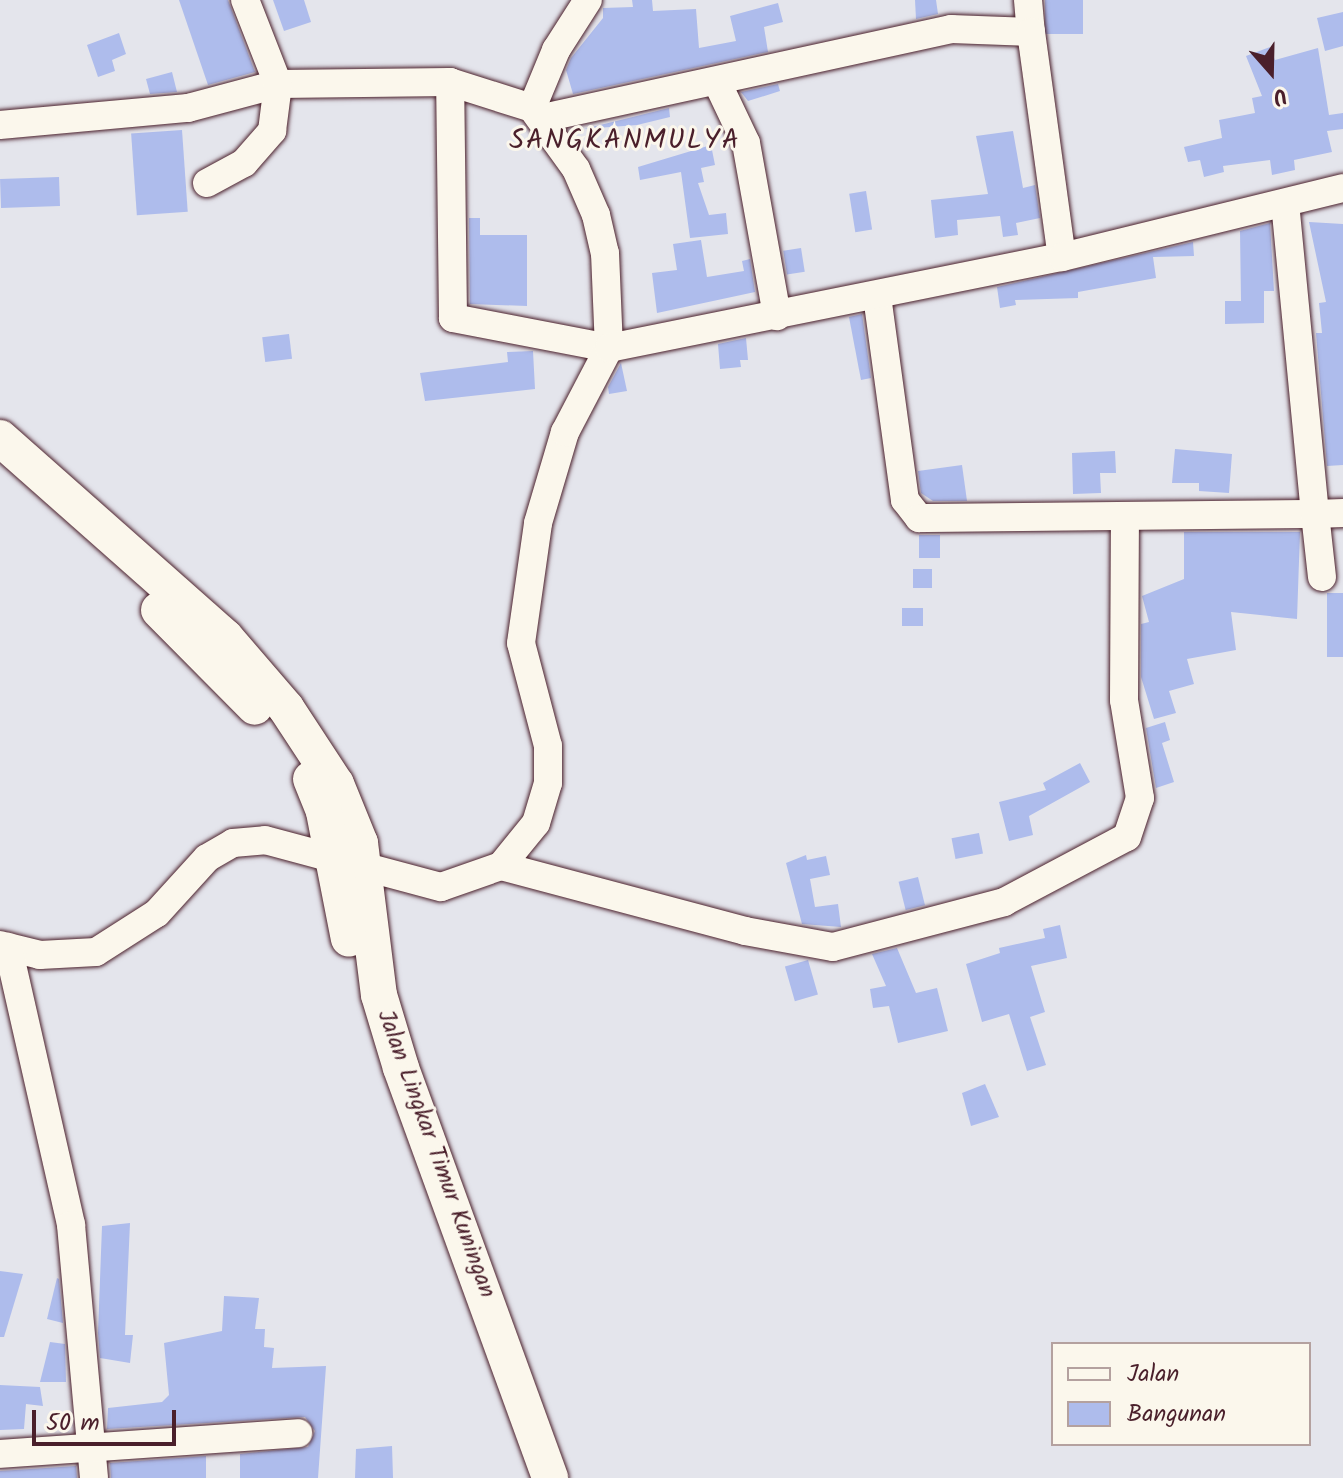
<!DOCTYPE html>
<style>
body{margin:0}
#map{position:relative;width:1343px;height:1478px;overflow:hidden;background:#e4e5ec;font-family:Kalam,sans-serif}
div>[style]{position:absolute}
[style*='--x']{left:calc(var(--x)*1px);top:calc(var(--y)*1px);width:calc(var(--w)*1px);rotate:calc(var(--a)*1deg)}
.building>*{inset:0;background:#aebcec;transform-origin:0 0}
.roads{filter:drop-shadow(0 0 2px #4a1f2b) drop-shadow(0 0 2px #4a1f2b)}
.minor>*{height:28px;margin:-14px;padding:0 14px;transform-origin:14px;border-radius:14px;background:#fbf7ec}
.major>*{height:36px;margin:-18px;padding:0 18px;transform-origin:18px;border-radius:18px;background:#fbf7ec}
span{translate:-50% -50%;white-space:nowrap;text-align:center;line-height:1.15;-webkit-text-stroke:6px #fbf7ec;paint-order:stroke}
.street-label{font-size:24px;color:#4a1f2b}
.quarter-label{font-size:28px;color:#4a1f2b;letter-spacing:2px}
.legend{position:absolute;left:1051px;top:1342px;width:260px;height:104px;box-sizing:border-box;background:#fbf7ec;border:2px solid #b4a19f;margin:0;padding:10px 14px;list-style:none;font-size:24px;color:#4a1f2b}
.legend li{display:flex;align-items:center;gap:16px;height:40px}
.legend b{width:40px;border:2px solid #b4a19f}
.north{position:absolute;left:1231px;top:32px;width:80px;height:80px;-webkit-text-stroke:6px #fbf7ec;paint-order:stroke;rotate:160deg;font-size:22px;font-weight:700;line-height:32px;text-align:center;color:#4a1f2b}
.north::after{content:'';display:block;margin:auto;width:28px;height:36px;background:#4a1f2b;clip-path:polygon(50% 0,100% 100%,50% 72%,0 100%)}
.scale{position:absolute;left:32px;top:1410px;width:144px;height:36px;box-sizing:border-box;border:4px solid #4a1f2b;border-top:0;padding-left:10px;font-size:24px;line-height:28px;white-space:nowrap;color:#4a1f2b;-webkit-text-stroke:6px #fbf7ec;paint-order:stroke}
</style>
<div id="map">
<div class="building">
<div style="clip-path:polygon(179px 0,228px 0,255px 72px,208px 85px)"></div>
<div style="clip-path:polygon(273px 0,304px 0,311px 22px,284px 31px)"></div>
<div style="clip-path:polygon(632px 0,652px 0,653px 11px,696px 9px,699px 48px,736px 41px,730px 16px,778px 3px,783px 22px,764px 27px,768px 52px,573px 94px,566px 70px,571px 58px,603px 18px,603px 8px,633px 7px)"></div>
<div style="clip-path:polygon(915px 0,936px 0,938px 14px,916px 19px)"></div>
<div style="left:1045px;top:0;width:38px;height:34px"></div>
<div style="clip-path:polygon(1343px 12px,1343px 46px,1325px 51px,1317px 18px)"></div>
<div style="clip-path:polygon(119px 33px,126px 54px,112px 60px,115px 71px,98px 77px,87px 45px)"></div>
<div style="clip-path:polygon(1270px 47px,1275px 60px,1318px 48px,1329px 115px,1343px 113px,1343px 129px,1327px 131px,1332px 152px,1294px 160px,1295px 170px,1272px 175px,1270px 160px,1223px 166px,1224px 172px,1204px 177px,1200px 160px,1188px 162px,1184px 147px,1222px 138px,1219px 120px,1255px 113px,1252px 98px,1262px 96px,1246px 56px)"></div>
<div style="clip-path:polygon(172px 72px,177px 92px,150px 94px,146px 79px)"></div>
<div style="clip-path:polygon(778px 84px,780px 91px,748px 101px,741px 92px)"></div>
<div style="clip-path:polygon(669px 108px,670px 117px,637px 125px,584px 129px)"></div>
<div style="left:182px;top:130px;width:82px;height:51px;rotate:86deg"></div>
<div style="clip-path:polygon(1013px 131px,1023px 188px,1035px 185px,1040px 218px,1016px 223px,1018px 235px,1003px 237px,1000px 216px,957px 220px,958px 235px,935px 238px,931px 200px,988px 194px,976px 136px)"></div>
<div style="clip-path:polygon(711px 145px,715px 165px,701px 168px,704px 182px,698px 183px,709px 215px,726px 213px,728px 234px,690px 238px,681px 172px,640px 180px,638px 167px)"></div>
<div style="left:59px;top:177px;width:29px;height:59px;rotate:88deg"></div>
<div style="left:866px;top:191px;width:39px;height:17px;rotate:81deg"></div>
<div style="clip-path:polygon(469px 218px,480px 218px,480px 235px,527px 235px,527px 306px,470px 304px)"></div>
<div style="clip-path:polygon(1309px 222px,1343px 224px,1343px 465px,1327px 466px,1316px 333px,1322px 333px,1319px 303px,1326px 302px)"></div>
<div style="clip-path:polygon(1270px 223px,1274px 291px,1264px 291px,1264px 323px,1225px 324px,1225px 301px,1241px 301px,1240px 231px)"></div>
<div style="clip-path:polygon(701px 240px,707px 277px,744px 271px,742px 261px,750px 259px,755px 292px,657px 313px,652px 273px,677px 270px,673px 244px)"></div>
<div style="clip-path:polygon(1193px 242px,1194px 256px,1153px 257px,1156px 278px,1078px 292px,1078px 298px,1015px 300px,1016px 305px,1000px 308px,997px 287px)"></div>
<div style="left:801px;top:248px;width:24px;height:18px;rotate:81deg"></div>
<div style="clip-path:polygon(862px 314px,871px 378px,861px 380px,849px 317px)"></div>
<div style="left:289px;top:334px;width:25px;height:27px;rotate:83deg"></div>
<div style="clip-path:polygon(746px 338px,748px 360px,740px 360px,741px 367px,720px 369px,718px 344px)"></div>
<div style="clip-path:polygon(533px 351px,535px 389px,425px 401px,420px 373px,508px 362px,507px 352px)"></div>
<div style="clip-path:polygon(621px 363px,627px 391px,609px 394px,608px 387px)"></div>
<div style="clip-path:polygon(1175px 449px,1232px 454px,1229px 493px,1199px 491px,1199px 483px,1172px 483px)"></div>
<div style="clip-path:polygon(1115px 451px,1116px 473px,1100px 473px,1101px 493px,1073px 494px,1072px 453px)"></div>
<div style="clip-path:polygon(962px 465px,967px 501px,933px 501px,921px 493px,918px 471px)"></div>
<div style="clip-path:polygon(1184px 532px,1300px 532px,1297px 619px,1231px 612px,1236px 650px,1187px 659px,1194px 684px,1169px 691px,1176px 713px,1154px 719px,1141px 677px,1141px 624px,1149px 622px,1142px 596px,1184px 579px)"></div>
<div style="left:919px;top:535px;width:21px;height:23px"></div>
<div style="left:913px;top:569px;width:19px;height:19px"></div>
<div style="left:1327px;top:593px;width:16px;height:64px"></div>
<div style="left:923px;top:608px;width:18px;height:21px;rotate:90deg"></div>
<div style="clip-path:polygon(1165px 722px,1170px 740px,1162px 743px,1174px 782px,1156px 788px,1146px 728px)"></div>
<div style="clip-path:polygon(1080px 763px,1090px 782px,1029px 816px,1033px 835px,1009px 841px,999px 802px,1046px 790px,1043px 783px)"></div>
<div style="left:979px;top:833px;width:21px;height:28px;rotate:79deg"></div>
<div style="clip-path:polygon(806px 855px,807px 860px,826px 856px,830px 875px,810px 879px,815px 907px,838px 904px,841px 927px,802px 924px,786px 863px)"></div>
<div style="left:918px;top:877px;width:29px;height:20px;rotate:76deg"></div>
<div style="clip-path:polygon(1060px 925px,1067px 958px,1031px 966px,1045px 1012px,1030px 1017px,1046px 1065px,1027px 1071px,1009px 1014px,982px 1022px,966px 964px,1000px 953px,999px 948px,1045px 938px,1043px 929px)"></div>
<div style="clip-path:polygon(897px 948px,916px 993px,937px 988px,948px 1031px,898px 1043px,889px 1006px,873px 1008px,870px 989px,886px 986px,872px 954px)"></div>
<div style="left:808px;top:960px;width:36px;height:24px;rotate:74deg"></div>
<div style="clip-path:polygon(985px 1084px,999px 1117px,971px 1126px,962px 1093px)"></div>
<div style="clip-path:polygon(130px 1223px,125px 1335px,133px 1335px,130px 1363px,100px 1358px,98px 1333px,102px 1226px)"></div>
<div style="clip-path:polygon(0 1271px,23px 1274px,4px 1337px,0 1337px)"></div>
<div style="clip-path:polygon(57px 1278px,59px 1279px,63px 1323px,47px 1319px)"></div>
<div style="clip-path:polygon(224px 1296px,259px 1298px,255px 1329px,265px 1329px,264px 1347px,274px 1348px,272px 1368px,326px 1366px,318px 1478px,240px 1478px,240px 1454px,308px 1447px,315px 1431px,305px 1417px,107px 1429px,108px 1408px,162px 1402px,169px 1395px,164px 1343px,222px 1331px)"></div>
<div style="clip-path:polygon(50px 1342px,65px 1344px,66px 1382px,40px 1382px)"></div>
<div style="clip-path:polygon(0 1385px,40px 1387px,43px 1406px,26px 1404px,24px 1429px,0 1430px)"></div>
<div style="clip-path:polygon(392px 1446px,393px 1478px,355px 1478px,356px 1449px)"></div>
<div style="clip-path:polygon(206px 1456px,206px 1478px,111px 1478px,110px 1463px)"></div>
<div style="clip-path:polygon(76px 1466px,77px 1478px,0 1478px,0 1471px)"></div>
</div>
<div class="roads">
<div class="minor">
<div style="--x:1028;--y:0;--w:32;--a:85"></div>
<div style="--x:718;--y:84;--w:65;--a:64.6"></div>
<div style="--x:746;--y:143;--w:176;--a:79.8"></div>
<div style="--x:532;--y:108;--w:63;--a:-67.5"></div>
<div style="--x:556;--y:50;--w:59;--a:-57.4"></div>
<div style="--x:543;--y:118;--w:418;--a:-12.3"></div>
<div style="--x:951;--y:29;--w:80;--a:2.1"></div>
<div style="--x:1031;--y:32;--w:227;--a:82.2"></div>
<div style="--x:0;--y:125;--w:189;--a:-5.2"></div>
<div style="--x:188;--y:108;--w:93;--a:-14.9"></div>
<div style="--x:278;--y:84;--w:172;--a:-0.7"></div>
<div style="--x:450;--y:82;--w:86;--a:17.6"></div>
<div style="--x:532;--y:108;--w:75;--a:54.2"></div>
<div style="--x:576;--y:169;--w:50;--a:66.5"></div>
<div style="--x:596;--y:215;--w:39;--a:77"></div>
<div style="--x:605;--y:253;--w:95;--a:87.6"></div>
<div style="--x:609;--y:348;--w:159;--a:-169.1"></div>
<div style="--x:453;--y:318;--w:236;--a:-90.7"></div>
<div style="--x:207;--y:183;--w:42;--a:-28.4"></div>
<div style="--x:244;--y:163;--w:43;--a:-48.8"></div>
<div style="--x:272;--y:131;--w:47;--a:-82.7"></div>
<div style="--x:278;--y:84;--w:90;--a:-111.4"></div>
<div style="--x:877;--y:296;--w:206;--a:82.2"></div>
<div style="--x:905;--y:500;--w:23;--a:52"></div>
<div style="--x:919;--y:518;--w:396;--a:-0.6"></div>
<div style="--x:1315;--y:514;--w:311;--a:-95.5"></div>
<div style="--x:1322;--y:577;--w:63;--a:-96.3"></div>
<div style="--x:1315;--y:514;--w:28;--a:-2"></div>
<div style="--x:501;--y:866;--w:253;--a:14.9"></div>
<div style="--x:745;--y:931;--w:89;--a:10.3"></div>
<div style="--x:833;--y:947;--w:177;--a:-14.7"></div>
<div style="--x:1004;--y:902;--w:139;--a:-27.9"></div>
<div style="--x:1127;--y:837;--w:41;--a:-71.6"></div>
<div style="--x:1140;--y:798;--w:99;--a:-99.3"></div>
<div style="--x:1124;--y:700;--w:183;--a:-89.7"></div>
<div style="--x:0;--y:945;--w:41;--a:14"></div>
<div style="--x:40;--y:955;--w:56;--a:-3.1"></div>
<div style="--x:96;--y:952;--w:72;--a:-32.6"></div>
<div style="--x:157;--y:913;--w:74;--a:-47.7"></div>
<div style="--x:207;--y:858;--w:30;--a:-30"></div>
<div style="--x:233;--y:843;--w:32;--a:-5"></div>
<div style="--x:265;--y:840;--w:182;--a:15"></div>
<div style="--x:441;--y:887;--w:64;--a:-19.3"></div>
<div style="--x:501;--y:866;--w:55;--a:-50.9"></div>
<div style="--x:536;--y:823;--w:42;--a:-73.3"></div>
<div style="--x:548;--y:783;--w:37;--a:-90"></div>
<div style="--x:548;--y:746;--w:106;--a:-104.7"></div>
<div style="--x:521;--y:643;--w:121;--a:-81.9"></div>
<div style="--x:538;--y:523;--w:95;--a:-73.5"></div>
<div style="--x:565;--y:432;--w:95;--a:-62.4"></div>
<div style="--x:609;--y:348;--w:462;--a:-11.4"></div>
<div style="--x:1062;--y:257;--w:289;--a:-13.8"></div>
<div style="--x:8;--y:947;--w:285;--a:77.2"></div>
<div style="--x:71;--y:1225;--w:254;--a:84.8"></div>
<div style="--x:0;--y:1454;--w:299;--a:-4"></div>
</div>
<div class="major">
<div style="--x:0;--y:438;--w:300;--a:41.5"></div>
<div style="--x:225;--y:637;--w:94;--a:49.3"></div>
<div style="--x:286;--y:708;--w:91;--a:56.7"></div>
<div style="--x:336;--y:784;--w:64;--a:67.9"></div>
<div style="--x:360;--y:843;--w:153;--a:82.9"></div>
<div style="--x:379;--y:995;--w:76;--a:73.2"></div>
<div style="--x:401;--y:1068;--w:436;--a:70"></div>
<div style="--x:159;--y:610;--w:136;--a:45.3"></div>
<div style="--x:311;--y:779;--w:35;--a:68"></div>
<div style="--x:324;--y:812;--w:129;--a:78.9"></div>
</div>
</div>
<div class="street-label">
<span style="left:436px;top:1154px;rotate:70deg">Jalan Lingkar Timur Kuningan</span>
</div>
<div class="quarter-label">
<span style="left:625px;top:141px">SANGKANMULYA</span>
</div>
<ul class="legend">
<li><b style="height:10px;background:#fbf7ec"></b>Jalan</li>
<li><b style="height:22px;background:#aebcec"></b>Bangunan</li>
</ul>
<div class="north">U</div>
<div class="scale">50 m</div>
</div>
